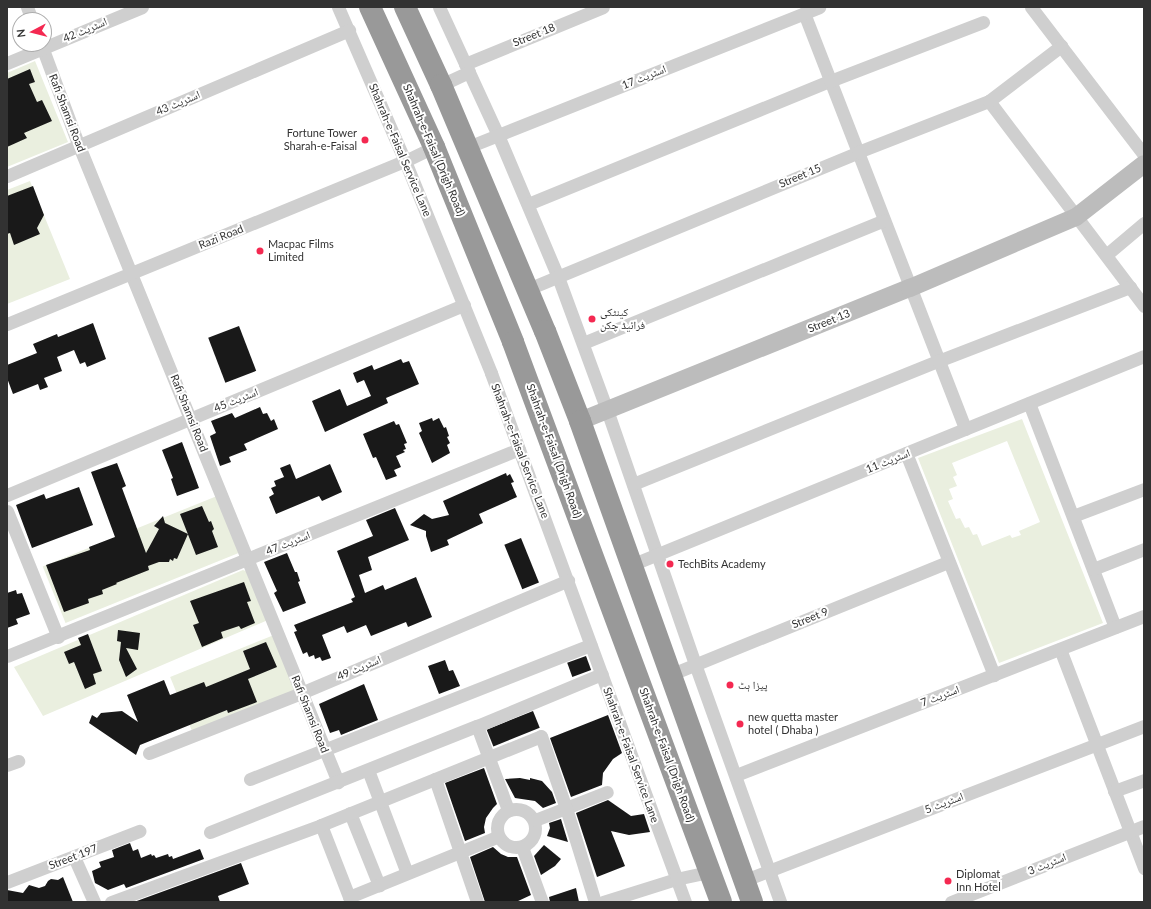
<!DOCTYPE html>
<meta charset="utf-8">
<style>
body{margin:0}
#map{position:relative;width:1151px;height:909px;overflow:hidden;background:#fff;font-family:Lato,"Noto Naskh Arabic",sans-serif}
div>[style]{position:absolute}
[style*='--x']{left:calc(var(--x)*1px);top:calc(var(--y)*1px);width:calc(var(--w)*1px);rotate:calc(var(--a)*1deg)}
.green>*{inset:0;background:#eaefdf;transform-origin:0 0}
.building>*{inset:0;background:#191919;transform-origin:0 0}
.street>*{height:13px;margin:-6.5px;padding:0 6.5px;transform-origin:6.5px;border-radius:6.5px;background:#cfcfcf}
.street>.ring{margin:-6.5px;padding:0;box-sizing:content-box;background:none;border:13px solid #cfcfcf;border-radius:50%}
.secondary>*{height:18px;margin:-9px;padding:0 9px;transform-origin:9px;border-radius:9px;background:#bcbcbc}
.highway>*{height:22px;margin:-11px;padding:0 11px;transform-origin:11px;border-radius:11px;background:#999}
.dots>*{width:11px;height:11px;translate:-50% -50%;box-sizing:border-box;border:2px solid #fff;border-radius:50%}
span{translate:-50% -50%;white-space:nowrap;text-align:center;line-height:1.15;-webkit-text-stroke:4px #fff;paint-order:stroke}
.street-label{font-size:11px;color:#323232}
.poi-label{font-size:11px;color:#323232}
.right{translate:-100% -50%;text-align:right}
.left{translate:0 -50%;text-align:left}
.frame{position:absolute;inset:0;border:8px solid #323232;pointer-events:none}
.north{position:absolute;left:12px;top:12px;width:40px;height:40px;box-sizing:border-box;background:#fff;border:1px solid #adadad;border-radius:50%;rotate:263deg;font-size:11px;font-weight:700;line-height:16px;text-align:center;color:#323232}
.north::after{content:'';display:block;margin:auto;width:14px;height:18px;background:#f42951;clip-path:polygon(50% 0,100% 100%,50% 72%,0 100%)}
</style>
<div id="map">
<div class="green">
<div style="clip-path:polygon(35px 61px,68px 142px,7px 167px,7px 73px)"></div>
<div style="clip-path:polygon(30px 181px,70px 279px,7px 304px,7px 190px)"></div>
<div style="clip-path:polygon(evenodd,1022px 419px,1103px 623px,999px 663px,918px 458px,1022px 419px,1007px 441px,1040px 522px,1019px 531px,1021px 535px,1012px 538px,1010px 535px,982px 546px,977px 534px,973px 535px,969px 527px,965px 528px,960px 518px,956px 519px,948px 501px,953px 499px,949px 489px,957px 486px,953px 477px,957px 475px,952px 463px,1007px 441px)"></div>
<div style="left:217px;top:496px;width:61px;height:188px;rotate:68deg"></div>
<div style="clip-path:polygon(243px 570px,248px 572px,268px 620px,43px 716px,14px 667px)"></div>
<div style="left:274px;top:635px;width:59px;height:112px;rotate:68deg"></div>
</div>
<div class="building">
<div style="clip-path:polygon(30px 69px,35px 82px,29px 84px,37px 102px,42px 100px,52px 121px,24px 133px,27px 138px,7px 147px,7px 79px)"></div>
<div style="clip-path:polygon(33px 186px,44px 215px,37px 228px,40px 234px,14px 245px,10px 233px,7px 234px,7px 196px)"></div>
<div style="clip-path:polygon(93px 323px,106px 359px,87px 367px,85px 362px,80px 364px,74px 350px,57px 357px,62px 371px,44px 378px,48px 387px,40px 390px,38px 384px,13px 394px,7px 378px,7px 365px,37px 353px,33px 344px,57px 334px,58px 337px)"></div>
<div style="left:239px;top:326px;width:48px;height:33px;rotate:69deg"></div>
<div style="clip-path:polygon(401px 359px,403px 363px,409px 361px,419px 384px,386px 398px,388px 403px,325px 432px,312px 401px,340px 389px,347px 406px,371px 396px,364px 380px,357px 383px,353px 373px,372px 365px,374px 370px)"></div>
<div style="clip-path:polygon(260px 407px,263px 414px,267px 413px,271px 421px,274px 419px,278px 429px,244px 444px,247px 450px,229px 457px,231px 462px,220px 466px,210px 436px,216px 433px,211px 421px,232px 413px,235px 418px)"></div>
<div style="clip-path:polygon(432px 418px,433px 421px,439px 418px,444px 428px,446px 427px,449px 436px,447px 437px,450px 443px,447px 445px,450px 453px,432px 463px,419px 433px,422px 431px,419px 423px)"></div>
<div style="clip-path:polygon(394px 421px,396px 425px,399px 424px,407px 443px,404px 444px,406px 449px,403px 450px,405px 452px,396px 456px,401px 467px,394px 470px,397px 476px,386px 480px,376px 457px,373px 458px,363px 434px)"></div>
<div style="clip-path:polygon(182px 442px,199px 488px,177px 496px,171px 479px,173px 478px,162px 450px)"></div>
<div style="clip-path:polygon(117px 463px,126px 486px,122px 488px,146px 553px,159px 529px,154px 526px,163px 516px,165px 523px,188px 534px,177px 559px,174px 558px,173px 561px,170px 559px,169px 562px,159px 562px,148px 566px,149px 570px,116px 583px,117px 584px,102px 590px,103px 594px,88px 599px,89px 603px,64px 612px,46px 565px,90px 550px,89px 547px,115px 537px,91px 472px)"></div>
<div style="clip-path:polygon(290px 464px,296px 479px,330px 464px,342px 492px,322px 501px,319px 496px,276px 514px,269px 497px,274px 494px,271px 488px,276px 486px,274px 481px,284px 477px,280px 468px)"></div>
<div style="clip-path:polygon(506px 473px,507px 476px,510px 474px,514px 482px,511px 483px,517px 497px,479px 514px,483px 523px,447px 540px,449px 545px,431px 552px,426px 536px,426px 531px,410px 525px,424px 514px,432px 519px,449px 515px,443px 501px)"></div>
<div style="clip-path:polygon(79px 487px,93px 525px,32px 548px,16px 505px,44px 494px,46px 499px)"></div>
<div style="clip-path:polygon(202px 506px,209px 522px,211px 521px,214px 529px,212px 531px,218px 547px,196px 555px,180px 514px)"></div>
<div style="clip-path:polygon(395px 508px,409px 540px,368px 557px,372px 570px,359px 575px,365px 593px,383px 585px,385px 590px,416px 577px,432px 617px,408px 627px,406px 622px,371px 636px,366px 625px,347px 633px,344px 626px,322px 635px,331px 658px,322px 661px,320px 657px,315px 659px,314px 655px,309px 657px,307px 652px,303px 654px,294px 632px,297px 631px,294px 625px,353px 602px,351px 599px,355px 597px,337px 551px,373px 536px,366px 520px)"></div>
<div style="left:521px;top:538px;width:48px;height:18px;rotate:68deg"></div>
<div style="clip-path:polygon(287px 553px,295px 572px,297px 572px,300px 581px,298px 582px,306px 603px,283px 612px,274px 593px,277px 591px,264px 562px)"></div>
<div style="clip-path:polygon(244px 582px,251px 601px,247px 602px,255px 623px,241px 629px,239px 626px,221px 632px,223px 638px,202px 647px,193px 625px,199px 623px,190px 601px)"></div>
<div style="clip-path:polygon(16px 590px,17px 594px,22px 593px,30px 614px,16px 619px,18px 624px,7px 628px,7px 593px)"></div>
<div style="clip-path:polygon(118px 630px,140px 633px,138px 650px,126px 648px,137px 669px,126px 677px,119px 660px,121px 642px,117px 641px)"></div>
<div style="clip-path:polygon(88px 634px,102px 671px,93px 674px,96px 684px,85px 689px,74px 662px,69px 664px,64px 652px,81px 645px,78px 638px)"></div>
<div style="clip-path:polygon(266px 642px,277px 667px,248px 679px,257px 702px,228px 713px,227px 710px,140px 745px,136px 755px,89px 723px,92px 715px,97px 718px,101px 713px,122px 711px,138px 722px,127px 695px,164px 680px,170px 695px,204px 682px,206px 687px,250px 669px,243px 651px)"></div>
<div style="left:586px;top:656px;width:15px;height:20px;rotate:70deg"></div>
<div style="clip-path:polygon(445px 660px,449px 671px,453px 670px,460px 686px,439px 694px,428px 666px)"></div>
<div style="clip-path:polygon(364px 684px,378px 720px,341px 735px,339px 730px,330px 733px,319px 704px)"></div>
<div style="left:533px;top:711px;width:18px;height:50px;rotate:68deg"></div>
<div style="clip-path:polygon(608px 715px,622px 753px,613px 759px,603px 773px,602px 785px,571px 797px,550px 738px)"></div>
<div style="clip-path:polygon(484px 768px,497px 804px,493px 808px,486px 818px,484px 827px,485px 833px,465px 841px,445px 783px)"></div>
<div style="clip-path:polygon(520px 778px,530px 780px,530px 778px,542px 781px,552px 792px,556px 803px,543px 808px,535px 801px,515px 798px,505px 779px)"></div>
<div style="clip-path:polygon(608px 800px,631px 816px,644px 814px,650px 832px,629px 835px,611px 831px,625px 866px,597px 877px,576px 813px)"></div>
<div style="clip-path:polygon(561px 819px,568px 842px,547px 836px,550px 828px,549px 823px)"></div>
<div style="clip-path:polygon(130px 843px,133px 851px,138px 849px,141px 858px,151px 854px,152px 856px,154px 855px,156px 858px,168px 854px,169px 857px,172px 856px,173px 859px,200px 849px,204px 859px,126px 888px,124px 884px,108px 890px,95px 883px,92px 871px,101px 867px,99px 862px,114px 857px,112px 850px)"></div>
<div style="clip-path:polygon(544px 845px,561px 859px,555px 866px,541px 875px,534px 856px)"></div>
<div style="clip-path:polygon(493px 847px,501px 854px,508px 857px,517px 857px,531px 895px,516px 902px,485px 902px,470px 857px)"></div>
<div style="clip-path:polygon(241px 863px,249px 884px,218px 896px,220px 902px,134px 902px)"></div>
<div style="clip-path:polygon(63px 877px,73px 902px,7px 902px,7px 890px,23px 893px,29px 885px,39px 888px,45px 886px,48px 881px,51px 879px,58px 880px)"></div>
<div style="clip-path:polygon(576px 888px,579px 902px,550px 902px,549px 897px)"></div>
</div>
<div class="street">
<div style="--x:27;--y:7;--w:14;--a:69"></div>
<div style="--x:338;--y:7;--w:168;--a:66.5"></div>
<div style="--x:405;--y:161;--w:229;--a:67.9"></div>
<div style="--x:491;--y:373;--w:563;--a:69.86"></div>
<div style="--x:439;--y:7;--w:141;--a:65.3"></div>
<div style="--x:498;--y:135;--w:154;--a:67.1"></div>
<div style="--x:558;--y:277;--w:142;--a:69.8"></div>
<div style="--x:607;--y:410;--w:269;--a:70.9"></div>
<div style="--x:695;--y:664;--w:253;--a:70.3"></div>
<div style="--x:1031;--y:7;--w:186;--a:52.6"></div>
<div style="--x:804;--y:13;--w:446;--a:68.8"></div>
<div style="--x:41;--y:44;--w:109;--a:69.6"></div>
<div style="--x:79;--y:146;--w:687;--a:67.84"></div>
<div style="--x:7;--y:63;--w:146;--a:-22.5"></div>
<div style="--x:465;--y:64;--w:149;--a:-22.4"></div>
<div style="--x:441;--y:85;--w:31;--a:-25"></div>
<div style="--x:989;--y:101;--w:257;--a:52.9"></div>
<div style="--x:468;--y:147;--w:378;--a:-21.7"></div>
<div style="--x:7;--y:176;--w:372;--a:-23.1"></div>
<div style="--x:528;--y:204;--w:326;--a:-22.2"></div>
<div style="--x:830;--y:81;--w:164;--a:-21.1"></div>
<div style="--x:1106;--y:255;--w:50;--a:-40.1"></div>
<div style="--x:528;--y:289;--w:357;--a:-22.5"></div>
<div style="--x:858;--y:152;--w:141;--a:-21.3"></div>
<div style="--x:989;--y:101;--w:91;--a:-37.4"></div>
<div style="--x:7;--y:324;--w:430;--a:-22.3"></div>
<div style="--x:405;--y:161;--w:32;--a:-26"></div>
<div style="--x:583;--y:343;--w:325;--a:-22.2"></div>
<div style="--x:1029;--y:403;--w:240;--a:69"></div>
<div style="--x:906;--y:453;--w:239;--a:68.4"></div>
<div style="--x:633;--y:484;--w:329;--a:-22"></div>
<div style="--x:938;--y:361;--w:206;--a:-21.1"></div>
<div style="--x:7;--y:495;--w:495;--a:-22.6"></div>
<div style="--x:7;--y:511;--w:136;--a:68"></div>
<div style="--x:1073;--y:516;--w:76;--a:-20.8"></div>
<div style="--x:631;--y:565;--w:554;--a:-22.17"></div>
<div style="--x:1093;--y:569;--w:55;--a:-21.4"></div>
<div style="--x:1060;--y:649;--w:235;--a:69"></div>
<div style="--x:7;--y:656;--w:552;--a:-22.01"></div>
<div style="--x:672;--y:674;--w:298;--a:-22.1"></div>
<div style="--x:477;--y:726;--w:90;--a:69.7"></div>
<div style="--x:149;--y:753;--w:163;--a:-21.5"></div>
<div style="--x:301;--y:693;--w:290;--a:-22.9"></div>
<div style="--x:7;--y:765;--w:12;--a:-20"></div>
<div style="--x:368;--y:770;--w:110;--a:69.3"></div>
<div style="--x:736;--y:775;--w:438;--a:-21.3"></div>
<div style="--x:250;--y:779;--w:366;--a:-21.5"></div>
<div style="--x:435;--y:779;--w:130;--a:71.1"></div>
<div style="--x:1114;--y:791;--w:32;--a:-20"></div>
<div class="ring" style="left:497px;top:809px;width:25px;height:25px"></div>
<div style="--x:350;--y:813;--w:78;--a:68.1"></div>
<div style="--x:535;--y:820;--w:77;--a:-21.3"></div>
<div style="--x:321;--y:825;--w:77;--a:68.7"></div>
<div style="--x:349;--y:897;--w:160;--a:-22.1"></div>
<div style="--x:210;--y:832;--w:287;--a:-21.7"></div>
<div style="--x:477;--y:726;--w:135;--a:-22.6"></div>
<div style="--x:522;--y:847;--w:59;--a:70"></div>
<div style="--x:74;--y:857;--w:49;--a:66"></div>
<div style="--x:745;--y:880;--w:428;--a:-21.1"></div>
<div style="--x:7;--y:882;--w:142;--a:-21.1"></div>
<div style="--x:111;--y:902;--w:224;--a:-20.1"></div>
<div style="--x:321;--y:825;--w:237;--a:-22"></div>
<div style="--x:541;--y:736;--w:76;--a:70.9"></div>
<div style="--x:566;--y:808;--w:98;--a:72.9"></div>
<div style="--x:603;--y:902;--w:77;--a:-17.5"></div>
<div style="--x:676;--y:879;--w:35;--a:-12"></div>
<div style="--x:951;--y:902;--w:207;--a:-21.5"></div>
</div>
<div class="secondary">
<div style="--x:580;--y:421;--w:356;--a:-22"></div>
<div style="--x:910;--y:288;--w:181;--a:-23.2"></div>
<div style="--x:1076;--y:217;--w:86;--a:-37.9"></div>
</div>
<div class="highway">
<div style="--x:370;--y:7;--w:154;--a:65.4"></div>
<div style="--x:434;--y:147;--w:210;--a:67.9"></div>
<div style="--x:513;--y:342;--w:597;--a:69.62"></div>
<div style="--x:405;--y:7;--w:86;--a:65.2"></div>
<div style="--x:441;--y:85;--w:267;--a:67.1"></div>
<div style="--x:545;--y:331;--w:97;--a:68.7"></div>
<div style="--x:580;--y:421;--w:511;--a:70.32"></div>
</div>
<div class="dots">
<div style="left:365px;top:140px;background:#f42951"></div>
<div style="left:260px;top:251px;background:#f42951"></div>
<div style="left:592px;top:319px;background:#f42951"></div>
<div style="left:670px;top:564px;background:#f42951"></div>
<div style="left:730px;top:685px;background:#f42951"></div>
<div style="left:740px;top:724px;background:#f42951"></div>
<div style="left:948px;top:881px;background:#f42951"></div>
</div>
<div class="street-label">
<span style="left:85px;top:30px;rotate:-23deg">اسٹریٹ 42</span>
<span style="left:534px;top:35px;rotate:-22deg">Street 18</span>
<span style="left:644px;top:77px;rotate:-22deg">اسٹریٹ 17</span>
<span style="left:178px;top:103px;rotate:-23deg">اسٹریٹ 43</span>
<span style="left:67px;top:113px;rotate:69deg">Rafi Shamsi Road</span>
<span style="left:400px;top:150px;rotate:67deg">Shahrah-e-Faisal Service Lane</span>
<span style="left:434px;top:150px;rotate:67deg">Shahrah-e-Faisal (Drigh Road)</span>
<span style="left:800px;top:176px;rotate:-23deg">Street 15</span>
<span style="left:221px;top:237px;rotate:-22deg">Razi Road</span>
<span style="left:829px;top:321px;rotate:-22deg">Street 13</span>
<span style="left:236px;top:400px;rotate:-22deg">اسٹریٹ 45</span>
<span style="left:189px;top:413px;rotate:68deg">Rafi Shamsi Road</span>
<span style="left:520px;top:451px;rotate:69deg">Shahrah-e-Faisal Service Lane</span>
<span style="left:554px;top:451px;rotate:70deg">Shahrah-e-Faisal (Drigh Road)</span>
<span style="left:888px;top:461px;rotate:-22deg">اسٹریٹ 11</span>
<span style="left:288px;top:543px;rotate:-22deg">اسٹریٹ 47</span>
<span style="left:810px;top:618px;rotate:-22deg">Street 9</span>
<span style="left:359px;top:668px;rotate:-23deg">اسٹریٹ 49</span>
<span style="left:940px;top:696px;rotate:-21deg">اسٹریٹ 7</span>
<span style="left:310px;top:714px;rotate:68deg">Rafi Shamsi Road</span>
<span style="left:631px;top:755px;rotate:70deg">Shahrah-e-Faisal Service Lane</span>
<span style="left:667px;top:755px;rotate:70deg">Shahrah-e-Faisal (Drigh Road)</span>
<span style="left:944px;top:803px;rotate:-21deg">اسٹریٹ 5</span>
<span style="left:73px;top:857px;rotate:-21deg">Street 197</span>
<span style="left:1047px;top:864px;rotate:-22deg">اسٹریٹ 3</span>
</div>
<div class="poi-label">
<span class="right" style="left:357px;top:140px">Fortune Tower<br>Sharah-e-Faisal</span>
<span class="left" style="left:268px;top:251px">Macpac Films<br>Limited</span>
<span class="left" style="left:600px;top:319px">کینٹکی<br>فرائیڈ چکن</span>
<span class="left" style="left:678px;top:564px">TechBits Academy</span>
<span class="left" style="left:738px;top:685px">پیزا ہٹ</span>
<span class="left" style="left:748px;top:724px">new quetta master<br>hotel ( Dhaba )</span>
<span class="left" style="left:956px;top:881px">Diplomat<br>Inn Hotel</span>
</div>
<div class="frame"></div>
<div class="north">N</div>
</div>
